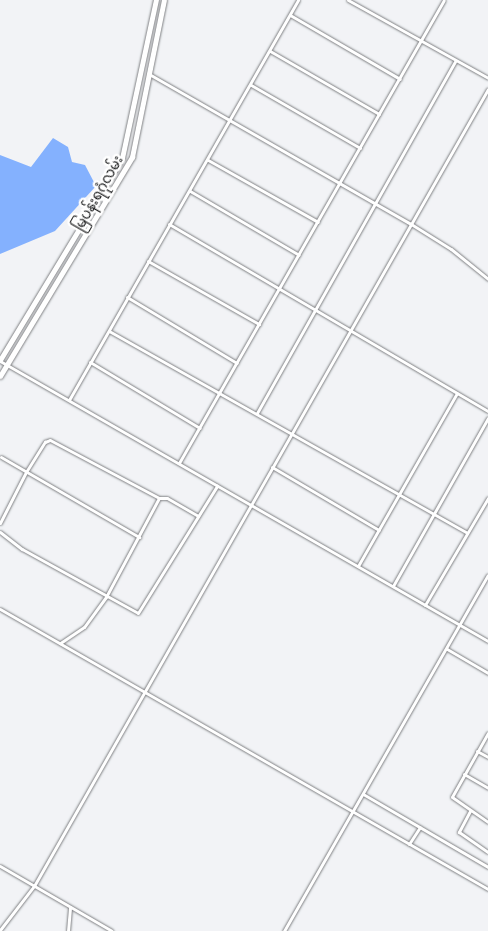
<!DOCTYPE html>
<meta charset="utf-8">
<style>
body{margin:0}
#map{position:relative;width:488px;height:931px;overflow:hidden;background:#f2f3f6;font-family:"Crimson Pro","Noto Sans Myanmar",serif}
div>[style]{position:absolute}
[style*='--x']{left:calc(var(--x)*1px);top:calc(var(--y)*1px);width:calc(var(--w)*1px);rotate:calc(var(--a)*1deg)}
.water>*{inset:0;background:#84b1fe}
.roads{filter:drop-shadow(0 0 1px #7f8083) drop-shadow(0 0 1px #7f8083)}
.street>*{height:3px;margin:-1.5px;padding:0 1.5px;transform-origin:1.5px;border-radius:1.5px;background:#fff}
.primary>*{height:5px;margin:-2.5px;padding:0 2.5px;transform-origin:2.5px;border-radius:2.5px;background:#fff}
span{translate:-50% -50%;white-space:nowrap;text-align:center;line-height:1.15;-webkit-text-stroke:5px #fff;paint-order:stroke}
.street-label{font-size:14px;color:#1a1b1c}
</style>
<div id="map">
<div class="water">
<div style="clip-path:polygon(53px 138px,68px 147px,72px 162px,85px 165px,96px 186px,55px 231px,0 254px,0 155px,31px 167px)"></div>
</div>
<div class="roads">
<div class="street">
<div style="--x:348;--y:0;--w:160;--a:29.1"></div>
<div style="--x:290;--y:15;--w:127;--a:30.2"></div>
<div style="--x:270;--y:51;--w:126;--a:30"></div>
<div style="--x:149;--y:74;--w:302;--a:29.8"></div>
<div style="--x:411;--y:224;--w:47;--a:32"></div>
<div style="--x:451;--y:249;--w:48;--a:39"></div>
<div style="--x:251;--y:85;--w:126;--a:30"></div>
<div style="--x:208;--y:160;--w:126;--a:29.4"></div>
<div style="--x:190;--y:191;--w:126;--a:30.4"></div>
<div style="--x:169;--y:224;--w:370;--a:30.4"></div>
<div style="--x:148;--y:261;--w:128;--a:29.6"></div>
<div style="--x:127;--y:297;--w:128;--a:31"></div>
<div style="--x:109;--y:331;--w:411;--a:29.4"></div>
<div style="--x:0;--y:361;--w:563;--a:29.85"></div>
<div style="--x:90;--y:362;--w:128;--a:31"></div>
<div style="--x:69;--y:400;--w:461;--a:-60.2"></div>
<div style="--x:257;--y:413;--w:404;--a:-60.6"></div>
<div style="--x:1;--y:457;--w:160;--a:30.1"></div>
<div style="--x:179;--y:463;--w:533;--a:-60.22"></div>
<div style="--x:272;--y:467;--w:124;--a:30.5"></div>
<div style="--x:159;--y:498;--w:8;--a:0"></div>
<div style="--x:167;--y:498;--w:36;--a:30"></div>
<div style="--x:0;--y:523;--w:57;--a:-63"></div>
<div style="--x:26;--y:472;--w:36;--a:-58"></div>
<div style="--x:45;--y:442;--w:5;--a:-22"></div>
<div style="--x:50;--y:440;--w:123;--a:28"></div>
<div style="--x:159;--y:498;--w:112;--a:118.2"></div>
<div style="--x:106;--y:597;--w:37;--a:126"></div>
<div style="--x:84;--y:627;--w:29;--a:146"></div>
<div style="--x:0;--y:532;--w:28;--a:38"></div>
<div style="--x:22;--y:549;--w:132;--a:28.9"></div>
<div style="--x:138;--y:613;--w:150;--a:-58.1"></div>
<div style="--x:358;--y:566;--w:199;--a:-60.2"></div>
<div style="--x:393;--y:586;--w:193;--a:-60.5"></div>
<div style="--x:425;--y:605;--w:124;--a:-59.5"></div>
<div style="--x:0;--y:609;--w:563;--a:29.85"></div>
<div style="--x:447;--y:649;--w:48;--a:30.3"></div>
<div style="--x:488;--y:733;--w:73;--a:119.4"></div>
<div style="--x:452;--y:797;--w:44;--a:34.8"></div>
<div style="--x:477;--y:751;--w:13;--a:29"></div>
<div style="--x:464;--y:774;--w:28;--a:30"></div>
<div style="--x:363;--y:794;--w:145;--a:30.3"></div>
<div style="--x:470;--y:811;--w:24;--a:118"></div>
<div style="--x:459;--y:832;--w:35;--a:35"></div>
<div style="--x:409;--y:844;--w:20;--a:-57"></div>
<div style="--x:0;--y:866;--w:129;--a:30.1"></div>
<div style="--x:0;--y:930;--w:56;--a:-52.3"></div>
<div style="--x:34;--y:886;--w:917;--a:-60.33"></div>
<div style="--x:68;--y:931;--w:24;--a:-85"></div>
<div style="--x:284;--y:931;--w:410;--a:-60.2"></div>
</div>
<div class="primary">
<div style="--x:0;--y:360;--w:236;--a:-58.9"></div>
<div style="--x:122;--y:158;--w:162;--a:-77.9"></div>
<div style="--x:0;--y:376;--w:256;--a:-58.9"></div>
<div style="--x:132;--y:157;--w:160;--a:-78.5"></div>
</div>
</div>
<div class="street-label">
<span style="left:98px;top:193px;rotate:-60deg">မြပန်းရဂုံလမ်း</span>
</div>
</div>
